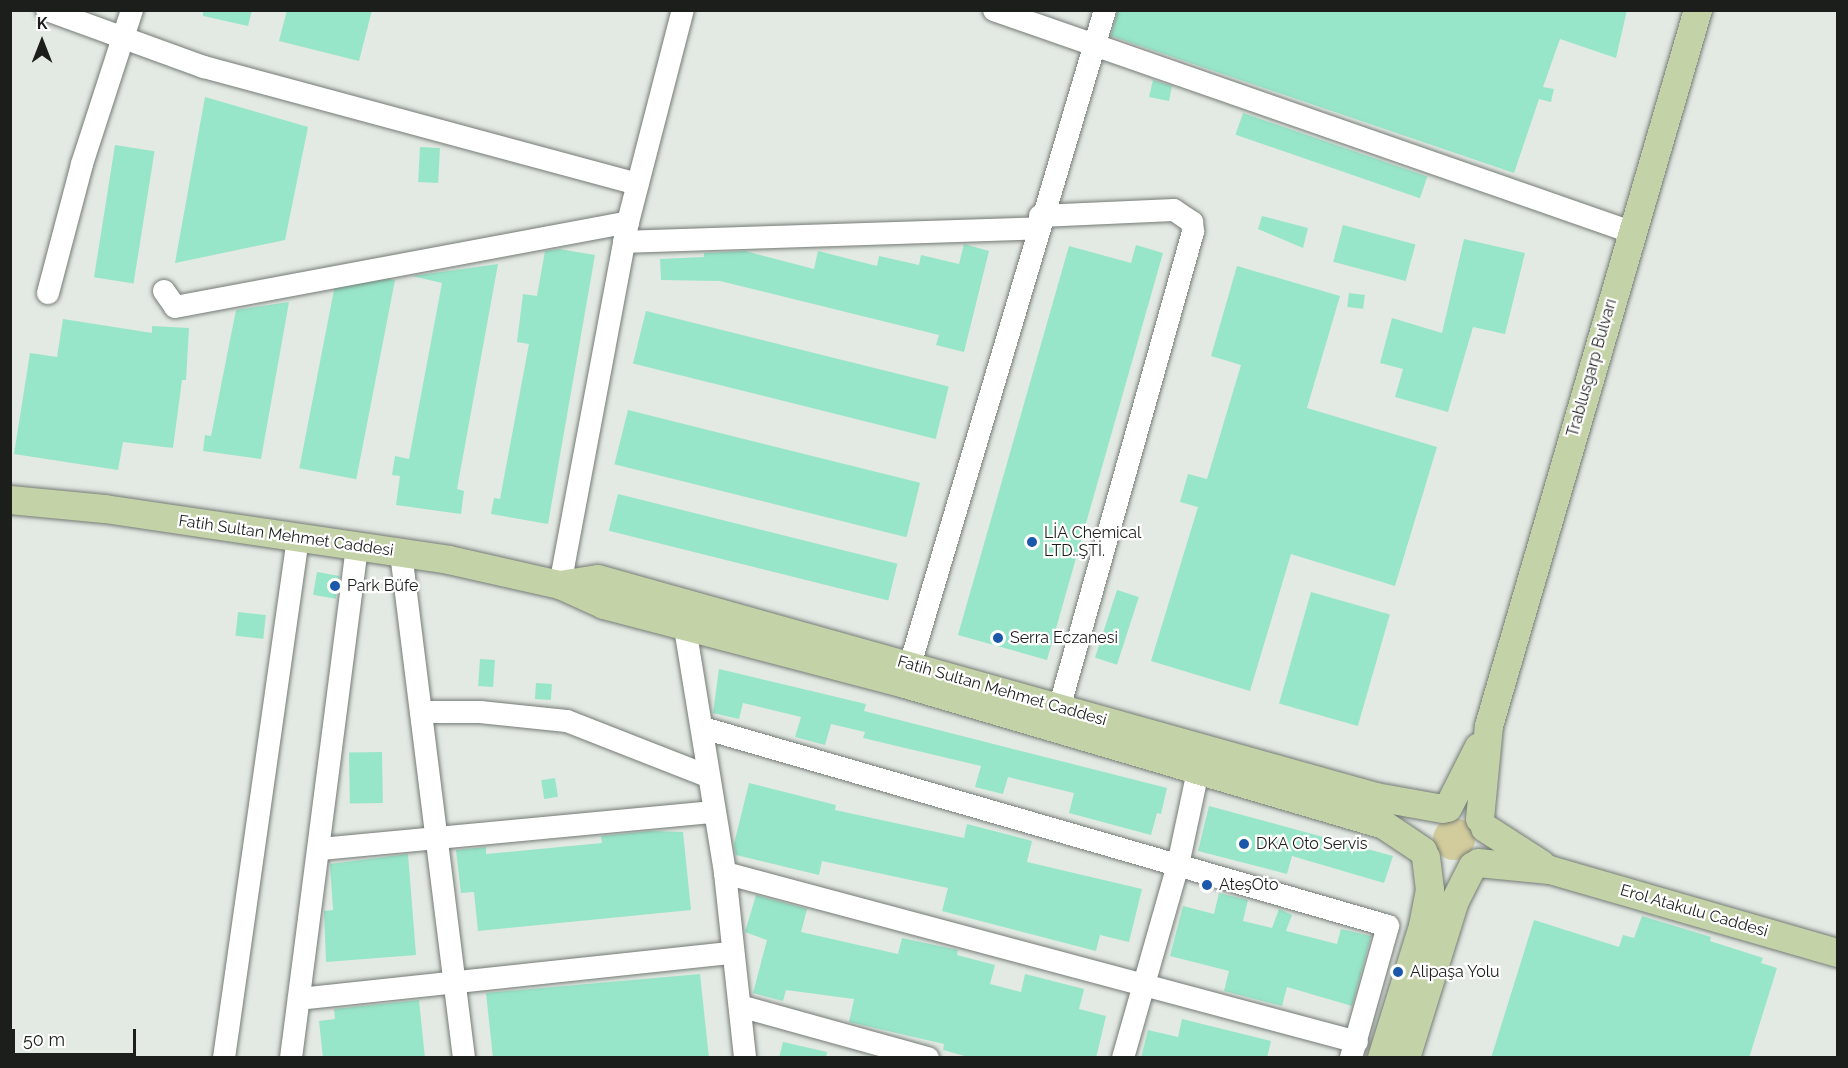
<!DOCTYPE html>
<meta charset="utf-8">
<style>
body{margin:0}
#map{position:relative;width:1848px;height:1068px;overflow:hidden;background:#e3e9e3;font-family:Raleway,sans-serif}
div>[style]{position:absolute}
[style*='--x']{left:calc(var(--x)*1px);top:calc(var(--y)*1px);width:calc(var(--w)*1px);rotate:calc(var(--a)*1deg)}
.green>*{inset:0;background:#d2cc9d}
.round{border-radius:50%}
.building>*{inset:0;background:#98e6c9;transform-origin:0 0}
.roads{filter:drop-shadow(0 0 2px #757b76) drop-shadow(0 0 2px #757b76)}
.minor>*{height:22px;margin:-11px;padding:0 11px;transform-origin:11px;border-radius:11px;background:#fff}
.major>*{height:28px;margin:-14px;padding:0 14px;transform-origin:14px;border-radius:14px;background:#c4d2a7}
.dots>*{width:16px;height:16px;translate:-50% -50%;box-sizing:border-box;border:3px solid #fff;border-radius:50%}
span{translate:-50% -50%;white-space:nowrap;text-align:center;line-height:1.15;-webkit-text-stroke:4.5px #fff;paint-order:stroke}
.street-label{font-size:16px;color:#1c1e1c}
.poi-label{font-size:16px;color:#1c1e1c}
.left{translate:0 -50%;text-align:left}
.frame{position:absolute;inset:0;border:12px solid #1c1e1c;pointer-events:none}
.north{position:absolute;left:12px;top:12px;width:60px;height:60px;-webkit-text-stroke:4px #fff;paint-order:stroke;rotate:0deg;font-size:16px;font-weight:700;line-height:24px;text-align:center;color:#1c1e1c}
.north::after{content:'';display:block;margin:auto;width:21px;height:27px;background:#1c1e1c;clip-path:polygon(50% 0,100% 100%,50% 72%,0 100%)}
.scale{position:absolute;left:12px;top:1029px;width:124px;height:27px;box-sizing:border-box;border:3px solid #1c1e1c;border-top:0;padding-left:8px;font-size:18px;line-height:21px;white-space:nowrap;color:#1c1e1c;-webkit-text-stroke:4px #fff;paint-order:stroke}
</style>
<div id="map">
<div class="green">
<div class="round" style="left:1433px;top:818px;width:42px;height:42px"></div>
</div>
<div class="building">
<div style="clip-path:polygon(203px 10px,252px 10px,248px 26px,203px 16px)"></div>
<div style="clip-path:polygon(287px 10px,372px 10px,359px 61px,279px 41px)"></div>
<div style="clip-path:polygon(1118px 10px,1627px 10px,1616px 58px,1560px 39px,1543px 87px,1554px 89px,1551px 102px,1539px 99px,1514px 173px,1111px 36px)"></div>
<div style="clip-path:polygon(1153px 80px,1172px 86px,1169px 101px,1149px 97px)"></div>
<div style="clip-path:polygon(205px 97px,308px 127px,285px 240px,175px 263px)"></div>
<div style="left:1243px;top:113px;width:195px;height:23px;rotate:19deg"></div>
<div style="left:115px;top:145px;width:40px;height:134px;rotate:9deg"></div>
<div style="left:420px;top:147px;width:20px;height:35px;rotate:3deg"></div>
<div style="clip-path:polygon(1262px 216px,1308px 228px,1303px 248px,1258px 229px)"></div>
<div style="left:1343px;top:225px;width:75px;height:38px;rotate:15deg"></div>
<div style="clip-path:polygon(1464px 239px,1525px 253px,1505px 334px,1473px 327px,1448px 412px,1395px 397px,1403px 369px,1380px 363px,1392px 318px,1442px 333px)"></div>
<div style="clip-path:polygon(964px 244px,989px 251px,964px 352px,936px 345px,939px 335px,720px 281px,661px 280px,660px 259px,704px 257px,704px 253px,745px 251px,814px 269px,818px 251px,877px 266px,879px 256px,919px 265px,921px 255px,959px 264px)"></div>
<div style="clip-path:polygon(1136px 245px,1163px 253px,1047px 660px,958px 635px,1069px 246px,1131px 263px)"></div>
<div style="clip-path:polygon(559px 249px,595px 255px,548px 524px,491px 514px,494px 498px,500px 499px,529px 344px,517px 342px,523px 294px,537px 296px,545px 251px)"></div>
<div style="clip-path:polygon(498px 264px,457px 489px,464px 491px,461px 514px,396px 505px,400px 476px,392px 475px,395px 456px,409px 459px,442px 283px,412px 276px)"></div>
<div style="clip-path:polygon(1237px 266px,1340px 296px,1307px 408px,1437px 447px,1395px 586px,1291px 554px,1250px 691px,1151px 661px,1198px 507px,1180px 502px,1188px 474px,1207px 479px,1241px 365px,1211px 356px)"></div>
<div style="left:395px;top:280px;width:203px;height:58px;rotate:101deg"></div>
<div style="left:1349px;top:293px;width:16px;height:14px;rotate:7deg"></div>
<div style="clip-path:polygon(289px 302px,261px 459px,203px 451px,205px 435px,211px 436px,236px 310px)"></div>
<div style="left:646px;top:311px;width:312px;height:54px;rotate:14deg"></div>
<div style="clip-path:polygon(63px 319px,152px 333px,152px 326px,189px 328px,186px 380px,182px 380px,173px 448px,123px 442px,118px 470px,14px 454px,30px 353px,57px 357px)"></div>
<div style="left:628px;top:410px;width:301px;height:56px;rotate:14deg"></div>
<div style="left:618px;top:494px;width:288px;height:38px;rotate:14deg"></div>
<div style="left:317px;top:572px;width:23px;height:23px;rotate:10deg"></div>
<div style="left:1117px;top:590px;width:23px;height:71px;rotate:18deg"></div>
<div style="left:1311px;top:592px;width:82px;height:116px;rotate:16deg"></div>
<div style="left:238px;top:612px;width:28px;height:24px;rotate:6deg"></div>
<div style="left:480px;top:659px;width:15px;height:27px;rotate:4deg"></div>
<div style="clip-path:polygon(719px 669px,866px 704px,864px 711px,1167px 788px,1161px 814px,1157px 813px,1151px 835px,1069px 813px,1074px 793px,1008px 777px,1003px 794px,975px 787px,981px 766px,863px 738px,865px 732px,831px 724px,825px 745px,795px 737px,801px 717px,743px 703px,739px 719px,713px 713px)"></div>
<div style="left:536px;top:683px;width:16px;height:16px;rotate:4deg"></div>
<div style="left:382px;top:752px;width:51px;height:33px;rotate:89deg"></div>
<div style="left:555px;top:778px;width:19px;height:14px;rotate:81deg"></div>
<div style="clip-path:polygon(749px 783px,836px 805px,835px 810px,964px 838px,967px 824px,1032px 841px,1027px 862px,1142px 889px,1129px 942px,1100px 935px,1096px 951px,942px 911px,948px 888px,822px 861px,819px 875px,736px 855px,734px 844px)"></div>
<div style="clip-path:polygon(1209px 806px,1393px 856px,1384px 883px,1292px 856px,1287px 874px,1198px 851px)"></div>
<div style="clip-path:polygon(651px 831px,683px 832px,691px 910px,478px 931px,474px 892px,461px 893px,456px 850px,486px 847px,486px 854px,602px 843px,601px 836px)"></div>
<div style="clip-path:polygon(408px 854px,416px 955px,326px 962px,324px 911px,333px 910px,330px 864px)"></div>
<div style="clip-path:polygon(1219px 893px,1248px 900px,1243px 921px,1272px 928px,1279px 909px,1292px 915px,1286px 931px,1337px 944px,1341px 929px,1371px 936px,1352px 1006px,1287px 987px,1282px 1006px,1224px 991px,1229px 971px,1170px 956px,1183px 906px,1214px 914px)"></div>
<div style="clip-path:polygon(756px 895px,807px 909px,801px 932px,898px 954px,902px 938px,958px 950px,957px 955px,995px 965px,990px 984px,1021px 992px,1025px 974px,1084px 989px,1079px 1009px,1106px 1016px,1096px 1058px,972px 1058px,943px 1050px,944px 1044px,849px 1022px,854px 999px,786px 990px,783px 1001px,753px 993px,767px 940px,745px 932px)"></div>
<div style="clip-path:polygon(1642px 916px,1711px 937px,1710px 941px,1763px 958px,1761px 963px,1777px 968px,1749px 1058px,1491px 1058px,1534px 920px,1619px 947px,1623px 935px,1634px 938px)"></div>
<div style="clip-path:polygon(700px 974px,709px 1058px,493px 1058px,486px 993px)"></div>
<div style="clip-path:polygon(419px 1000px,425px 1058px,323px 1058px,319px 1021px,335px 1019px,334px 1009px)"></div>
<div style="clip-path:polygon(1182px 1019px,1271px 1041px,1267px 1058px,1141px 1058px,1148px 1030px,1178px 1037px)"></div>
<div style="clip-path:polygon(783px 1042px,827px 1052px,826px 1058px,779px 1058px)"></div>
</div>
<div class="roads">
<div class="minor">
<div style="--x:47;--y:10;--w:167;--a:20"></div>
<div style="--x:204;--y:67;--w:449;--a:15.1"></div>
<div style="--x:994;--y:10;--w:675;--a:19.21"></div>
<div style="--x:1040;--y:216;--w:134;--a:-2.6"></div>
<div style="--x:1174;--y:210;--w:22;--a:34"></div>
<div style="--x:1192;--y:222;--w:10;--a:84"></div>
<div style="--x:1193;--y:232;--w:495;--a:105.7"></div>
<div style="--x:624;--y:242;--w:414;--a:-1.9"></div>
<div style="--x:164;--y:291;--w:19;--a:55"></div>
<div style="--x:175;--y:307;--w:461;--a:-10.6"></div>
<div style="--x:48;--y:293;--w:133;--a:-75.2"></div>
<div style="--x:82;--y:164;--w:162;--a:-72"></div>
<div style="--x:401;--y:553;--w:509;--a:82.89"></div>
<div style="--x:560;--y:585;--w:369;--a:-79.4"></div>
<div style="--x:628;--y:222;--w:219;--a:-75.5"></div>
<div style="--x:685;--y:628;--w:248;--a:80.7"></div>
<div style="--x:725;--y:873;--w:186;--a:83.8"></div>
<div style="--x:910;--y:665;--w:683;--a:-73.42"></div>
<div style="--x:421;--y:712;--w:59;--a:0"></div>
<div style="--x:480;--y:712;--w:87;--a:5.9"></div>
<div style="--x:567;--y:721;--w:150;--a:21.4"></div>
<div style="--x:703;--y:728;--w:713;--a:16.12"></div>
<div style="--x:1388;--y:926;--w:137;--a:105.7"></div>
<div style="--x:321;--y:849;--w:394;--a:-5.4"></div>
<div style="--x:725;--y:873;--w:654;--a:14.97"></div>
<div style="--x:299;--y:999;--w:436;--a:-6.1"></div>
<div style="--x:740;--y:1006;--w:195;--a:15.5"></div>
<div style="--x:224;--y:1058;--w:525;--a:-81.9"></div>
<div style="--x:291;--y:1058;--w:515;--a:-82.64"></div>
<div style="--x:1123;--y:1058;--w:201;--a:-74.1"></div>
<div style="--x:1178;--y:865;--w:96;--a:-78"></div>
</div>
<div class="major">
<div style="--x:10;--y:500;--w:95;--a:5.4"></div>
<div style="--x:105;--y:509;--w:348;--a:8.4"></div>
<div style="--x:449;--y:560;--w:114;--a:12.7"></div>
<div style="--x:560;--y:585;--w:48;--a:24.4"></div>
<div style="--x:604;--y:605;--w:311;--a:14.7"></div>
<div style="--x:905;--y:684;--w:499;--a:16.4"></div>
<div style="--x:1384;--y:825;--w:47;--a:33.7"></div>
<div style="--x:560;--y:585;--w:38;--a:-9"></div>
<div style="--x:598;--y:579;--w:808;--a:15.65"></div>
<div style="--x:1376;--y:797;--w:68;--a:10.2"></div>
<div style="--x:1448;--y:808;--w:68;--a:-63.1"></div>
<div style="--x:1480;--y:819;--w:93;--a:-84.5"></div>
<div style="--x:1489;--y:726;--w:746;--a:-73.73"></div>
<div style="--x:1485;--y:828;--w:67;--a:32.7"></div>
<div style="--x:1478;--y:863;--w:72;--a:5.6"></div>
<div style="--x:1550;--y:870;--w:300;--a:16.1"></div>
<div style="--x:1382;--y:1058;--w:138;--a:-72.7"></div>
<div style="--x:1423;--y:926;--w:37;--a:-79"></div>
<div style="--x:1430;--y:890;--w:33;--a:-97"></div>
<div style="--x:1406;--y:1058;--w:164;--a:-72.7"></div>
<div style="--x:1455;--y:901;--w:39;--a:-63"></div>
</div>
</div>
<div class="dots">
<div style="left:1032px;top:542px;background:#1b58a9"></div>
<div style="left:335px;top:586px;background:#1b58a9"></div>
<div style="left:998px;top:638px;background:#1b58a9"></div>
<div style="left:1244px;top:844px;background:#1b58a9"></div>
<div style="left:1207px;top:885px;background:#1b58a9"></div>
<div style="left:1398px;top:972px;background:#1b58a9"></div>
</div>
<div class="street-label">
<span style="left:1592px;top:368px;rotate:-74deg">Trablusgarp Bulvarı</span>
<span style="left:286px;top:536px;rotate:8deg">Fatih Sultan Mehmet Caddesi</span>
<span style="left:1002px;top:691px;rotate:16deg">Fatih Sultan Mehmet Caddesi</span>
<span style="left:1694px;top:911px;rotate:16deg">Erol Atakulu Caddesi</span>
</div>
<div class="poi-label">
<span class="left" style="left:1044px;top:542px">LİA Chemical<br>LTD..ŞTİ.</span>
<span class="left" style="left:347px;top:586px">Park Büfe</span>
<span class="left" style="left:1010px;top:638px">Serra Eczanesi</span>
<span class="left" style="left:1256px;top:844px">DKA Oto Servis</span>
<span class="left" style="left:1219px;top:885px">AteşOto</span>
<span class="left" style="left:1410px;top:972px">Alipaşa Yolu</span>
</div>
<div class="frame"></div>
<div class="north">K</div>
<div class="scale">50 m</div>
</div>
